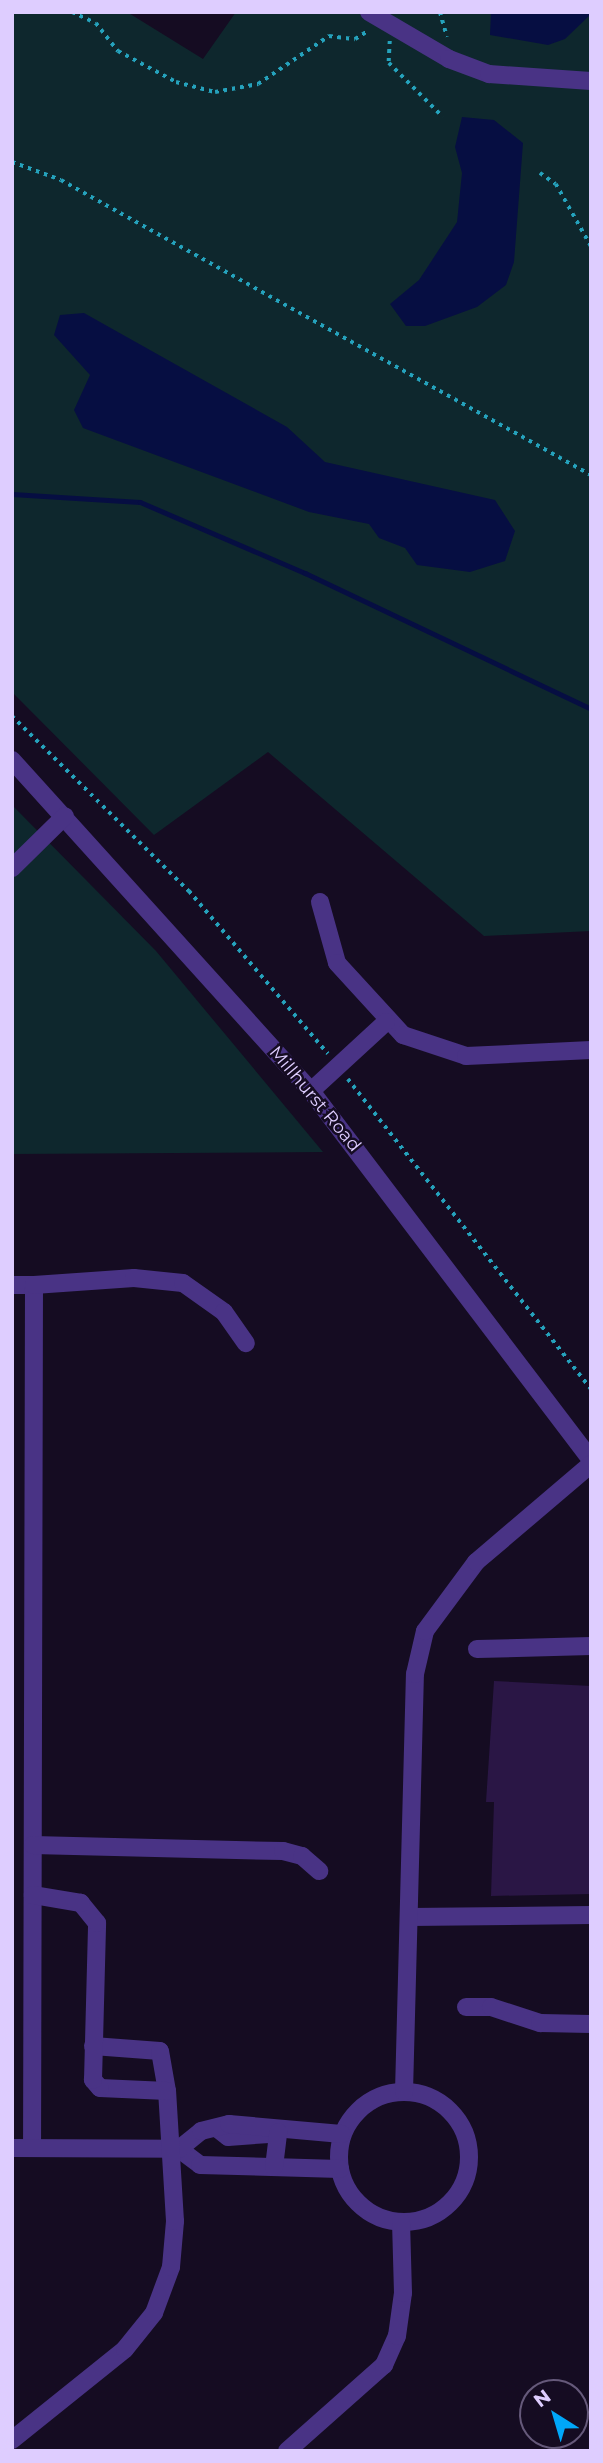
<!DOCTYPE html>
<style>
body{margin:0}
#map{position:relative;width:603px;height:2463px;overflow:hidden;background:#150c22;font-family:Montserrat,sans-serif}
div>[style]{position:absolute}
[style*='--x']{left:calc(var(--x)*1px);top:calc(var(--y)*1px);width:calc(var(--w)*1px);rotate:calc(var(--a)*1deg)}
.green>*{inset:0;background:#0e272d}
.water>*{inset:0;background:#060e42}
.stream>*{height:5px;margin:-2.5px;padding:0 2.5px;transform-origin:2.5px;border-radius:2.5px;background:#060e42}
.building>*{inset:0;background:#2a1645}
.path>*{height:3.5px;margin-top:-1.75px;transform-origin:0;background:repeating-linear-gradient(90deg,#25a2bc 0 3.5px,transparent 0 8.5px)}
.minor>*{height:18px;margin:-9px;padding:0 9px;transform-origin:9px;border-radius:9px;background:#493385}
.minor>.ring{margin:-9px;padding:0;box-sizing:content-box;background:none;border:18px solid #493385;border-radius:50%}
span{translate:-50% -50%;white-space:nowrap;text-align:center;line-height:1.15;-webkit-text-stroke:5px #150c22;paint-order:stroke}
.street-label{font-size:18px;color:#decdff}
.frame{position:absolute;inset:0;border:14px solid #decdff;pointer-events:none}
.north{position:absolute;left:519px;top:2379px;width:70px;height:70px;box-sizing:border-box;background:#150c22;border:2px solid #65597a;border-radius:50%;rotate:323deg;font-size:19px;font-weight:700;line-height:28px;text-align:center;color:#decdff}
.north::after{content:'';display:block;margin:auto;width:24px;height:32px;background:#00a7f8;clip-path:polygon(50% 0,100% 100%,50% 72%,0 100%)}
</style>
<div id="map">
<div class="green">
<div style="clip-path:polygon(12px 12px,127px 12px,203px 59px,236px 12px,591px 12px,591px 931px,484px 936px,268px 752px,154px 835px,12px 692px)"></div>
<div style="clip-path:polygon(12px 805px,156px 951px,323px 1152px,12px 1154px)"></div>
</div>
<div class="water">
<div style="clip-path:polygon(491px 12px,591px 12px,591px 14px,565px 39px,548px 45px,490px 35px)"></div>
<div style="clip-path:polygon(462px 117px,494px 120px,523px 143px,514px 262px,506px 285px,477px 307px,425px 326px,406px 326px,390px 304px,419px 280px,457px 222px,462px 173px,455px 147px)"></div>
<div style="clip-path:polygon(84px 313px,287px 427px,325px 462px,495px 500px,515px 531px,505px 561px,470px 572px,417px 565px,405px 548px,379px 538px,369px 524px,309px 512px,83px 428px,74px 410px,90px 375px,54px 335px,60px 315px)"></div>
</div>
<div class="stream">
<div style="--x:12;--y:494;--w:128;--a:3.6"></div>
<div style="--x:140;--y:502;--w:180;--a:23.3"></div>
<div style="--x:305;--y:573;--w:317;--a:25.4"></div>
</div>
<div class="building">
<div style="clip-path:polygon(494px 1681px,591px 1686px,591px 1894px,491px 1896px,494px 1802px,486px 1802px)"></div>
</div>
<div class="path">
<div style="--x:72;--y:12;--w:26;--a:25"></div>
<div style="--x:96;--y:23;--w:36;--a:52"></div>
<div style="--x:118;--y:51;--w:66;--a:28.1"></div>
<div style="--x:176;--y:82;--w:40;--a:14.4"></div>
<div style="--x:215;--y:92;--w:44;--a:-10.5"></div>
<div style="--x:258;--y:84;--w:86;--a:-34.1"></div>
<div style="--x:329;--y:36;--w:26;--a:7"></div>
<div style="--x:355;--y:39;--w:15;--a:-32"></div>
<div style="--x:440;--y:12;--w:26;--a:74"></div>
<div style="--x:390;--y:41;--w:22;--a:93"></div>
<div style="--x:389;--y:63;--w:76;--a:45"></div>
<div style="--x:12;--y:162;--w:52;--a:20.2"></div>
<div style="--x:61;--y:180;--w:607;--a:29.1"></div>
<div style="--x:540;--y:173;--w:19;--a:35"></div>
<div style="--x:556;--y:184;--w:71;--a:60.6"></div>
<div style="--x:12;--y:716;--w:249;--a:44.7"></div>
<div style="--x:189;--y:891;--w:214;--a:49.5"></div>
<div style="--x:348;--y:1079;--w:394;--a:51.9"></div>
</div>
<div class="minor">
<div style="--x:369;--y:12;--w:93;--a:30.4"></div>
<div style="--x:449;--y:59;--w:43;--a:20.6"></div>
<div style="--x:489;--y:74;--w:102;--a:3.9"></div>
<div style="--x:12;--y:760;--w:446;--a:47.9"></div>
<div style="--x:311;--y:1091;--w:463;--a:52.8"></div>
<div style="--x:12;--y:868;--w:74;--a:-44.5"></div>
<div style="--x:320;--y:902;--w:63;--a:74.4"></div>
<div style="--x:337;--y:963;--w:98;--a:47.5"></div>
<div style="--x:403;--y:1035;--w:66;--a:18.4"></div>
<div style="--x:466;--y:1056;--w:125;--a:-2.7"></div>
<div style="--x:311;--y:1091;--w:102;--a:-42.6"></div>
<div style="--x:12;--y:1285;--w:22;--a:0"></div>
<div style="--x:34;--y:1285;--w:860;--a:90.13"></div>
<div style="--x:34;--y:1285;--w:100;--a:-4"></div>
<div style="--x:134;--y:1278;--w:49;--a:5.8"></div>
<div style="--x:183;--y:1283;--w:50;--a:35.3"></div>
<div style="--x:224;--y:1312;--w:38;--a:55"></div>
<div style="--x:477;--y:1649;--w:114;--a:-1.5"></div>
<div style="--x:33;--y:1845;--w:250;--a:1.4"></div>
<div style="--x:283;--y:1851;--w:20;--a:15"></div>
<div style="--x:302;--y:1856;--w:23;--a:41"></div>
<div style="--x:409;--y:1917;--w:182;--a:-0.6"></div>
<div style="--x:466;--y:2007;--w:25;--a:0"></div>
<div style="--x:491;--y:2007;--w:52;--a:18.1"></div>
<div style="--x:540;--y:2023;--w:51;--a:1.1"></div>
<div style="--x:93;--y:2046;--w:67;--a:4.3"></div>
<div style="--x:160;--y:2051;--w:41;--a:80.1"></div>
<div class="ring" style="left:339px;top:2092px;width:112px;height:112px"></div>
<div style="--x:404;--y:2092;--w:418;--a:-88.5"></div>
<div style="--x:415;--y:1674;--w:44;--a:-76.9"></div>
<div style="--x:425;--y:1631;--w:86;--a:-53.5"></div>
<div style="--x:476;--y:1562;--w:151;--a:-40.4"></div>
<div style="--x:219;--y:2130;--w:11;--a:38"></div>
<div style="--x:228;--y:2137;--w:41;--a:-4.2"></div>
<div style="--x:12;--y:2148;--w:167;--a:0.3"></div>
<div style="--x:179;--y:2149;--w:26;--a:37"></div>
<div style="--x:200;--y:2165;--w:140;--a:1.6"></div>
<div style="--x:179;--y:2149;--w:28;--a:-39"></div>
<div style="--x:201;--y:2131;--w:29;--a:-14"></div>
<div style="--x:229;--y:2124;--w:113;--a:5.1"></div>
<div style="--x:274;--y:2167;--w:35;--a:-83"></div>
<div style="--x:12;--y:2440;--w:145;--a:-38.8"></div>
<div style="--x:125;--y:2349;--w:46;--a:-51.1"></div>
<div style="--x:154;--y:2313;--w:49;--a:-69.7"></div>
<div style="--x:171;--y:2267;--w:46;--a:-85"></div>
<div style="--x:175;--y:2221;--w:130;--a:-93.5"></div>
<div style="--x:167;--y:2091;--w:67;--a:-177.4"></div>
<div style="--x:100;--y:2088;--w:11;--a:-131"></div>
<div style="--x:93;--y:2080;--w:157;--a:-88.5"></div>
<div style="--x:97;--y:1923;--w:26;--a:-129"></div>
<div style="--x:81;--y:1903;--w:49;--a:-170.5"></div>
<div style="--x:287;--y:2451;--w:130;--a:-41.6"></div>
<div style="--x:384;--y:2365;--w:32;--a:-66"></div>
<div style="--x:397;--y:2336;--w:43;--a:-82.1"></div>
<div style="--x:403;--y:2293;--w:71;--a:-91.6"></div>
</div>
<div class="street-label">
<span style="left:315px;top:1099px;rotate:50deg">Millhurst Road</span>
</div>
<div class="frame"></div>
<div class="north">N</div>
</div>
